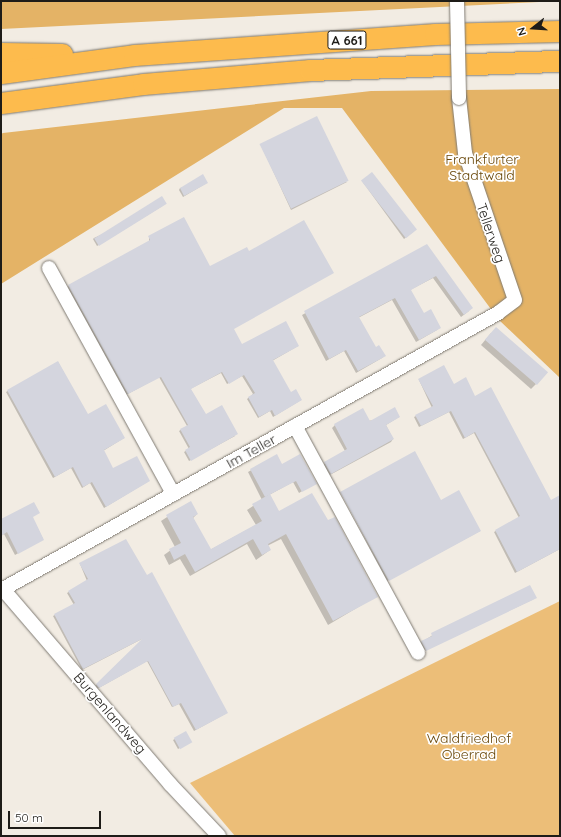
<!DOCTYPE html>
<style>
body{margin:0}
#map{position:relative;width:561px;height:837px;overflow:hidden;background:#f2ece3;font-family:Quicksand,sans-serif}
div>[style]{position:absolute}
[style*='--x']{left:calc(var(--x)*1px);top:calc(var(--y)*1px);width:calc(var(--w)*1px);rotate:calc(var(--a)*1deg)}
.green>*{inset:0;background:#ecbe78}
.forest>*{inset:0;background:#e4b366}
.shadow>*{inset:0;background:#0003}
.building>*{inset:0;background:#d4d5de;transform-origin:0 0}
.roads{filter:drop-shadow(0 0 1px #7f7a72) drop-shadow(0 0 1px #7f7a72)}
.minor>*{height:14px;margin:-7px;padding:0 7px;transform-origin:7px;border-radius:7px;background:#fff}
.highway>*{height:21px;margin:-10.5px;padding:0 10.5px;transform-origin:10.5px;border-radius:10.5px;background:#fdbb4d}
.bridges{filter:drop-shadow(0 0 1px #7f7a72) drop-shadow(0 0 1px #7f7a72)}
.minor-bridge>*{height:14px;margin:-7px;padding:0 7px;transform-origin:7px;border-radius:7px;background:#fff}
span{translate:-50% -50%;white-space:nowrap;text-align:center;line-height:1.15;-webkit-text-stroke:3.5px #fff;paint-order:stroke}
.shield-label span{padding:1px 3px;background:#fff;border:1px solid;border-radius:3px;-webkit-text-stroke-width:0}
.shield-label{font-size:13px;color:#1e1c18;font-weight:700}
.park-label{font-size:14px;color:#6a490c}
.street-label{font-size:14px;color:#1e1c18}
.frame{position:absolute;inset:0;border:2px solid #1e1c18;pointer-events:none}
.north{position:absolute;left:513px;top:8px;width:40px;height:40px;-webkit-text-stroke:3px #fff;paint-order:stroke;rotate:253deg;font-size:11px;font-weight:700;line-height:16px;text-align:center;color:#1e1c18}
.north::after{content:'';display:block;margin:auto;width:14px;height:18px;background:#1e1c18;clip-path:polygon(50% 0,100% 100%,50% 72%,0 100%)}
.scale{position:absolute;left:8px;top:811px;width:93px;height:18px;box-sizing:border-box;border:2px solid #1e1c18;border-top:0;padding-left:5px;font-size:12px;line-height:14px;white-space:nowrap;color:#1e1c18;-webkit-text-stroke:3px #fff;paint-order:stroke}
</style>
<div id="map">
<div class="green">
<div style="clip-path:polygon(560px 601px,560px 836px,235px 836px,190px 783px)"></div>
</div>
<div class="forest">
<div style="clip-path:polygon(1px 1px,560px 1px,1px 29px)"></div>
<div style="clip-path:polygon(560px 89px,560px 378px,499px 320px,342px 108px,284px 108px,1px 284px,1px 134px,3px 133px,371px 91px)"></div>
</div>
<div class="shadow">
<div style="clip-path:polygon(261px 145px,347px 182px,291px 210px)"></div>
<div style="clip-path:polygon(362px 181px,414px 231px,404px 239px)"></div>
<div style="clip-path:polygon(205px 184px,183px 197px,179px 190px,180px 188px)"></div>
<div style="clip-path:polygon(164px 205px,97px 246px,93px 239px,94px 238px)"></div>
<div style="clip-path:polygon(149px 237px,233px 330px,241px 346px,298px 346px,272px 361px,291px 394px,301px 400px,273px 417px,270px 411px,258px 418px,247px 399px,253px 394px,242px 376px,227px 384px,221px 373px,190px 389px,205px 415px,235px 436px,189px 461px,184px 452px,189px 449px,179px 431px,187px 426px,159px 377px,126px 395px,67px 287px,149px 242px)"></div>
<div style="clip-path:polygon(427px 245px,469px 311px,461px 317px,433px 278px,410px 290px,423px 315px,440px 327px,437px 330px,416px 342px,392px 300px,358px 318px,375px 348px,384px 356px,382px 358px,356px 373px,344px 351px,326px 361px,302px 315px)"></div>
<div style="clip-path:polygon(491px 333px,536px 384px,531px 389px,481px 345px)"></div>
<div style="clip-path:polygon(58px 362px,87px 415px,124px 438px,103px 451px,113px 470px,147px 482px,104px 508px,90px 483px,82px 488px,71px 468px,53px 478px,6px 392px)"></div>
<div style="clip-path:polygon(419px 380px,453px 385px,475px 397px,551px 501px,560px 496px,560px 549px,515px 573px,494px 532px,519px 518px,474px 433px,463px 439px,449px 412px,419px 427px,414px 417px,432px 408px)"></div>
<div style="clip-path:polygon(399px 417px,386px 425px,393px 439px,391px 442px,328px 476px,322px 465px,345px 451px,332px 428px,335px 425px)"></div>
<div style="clip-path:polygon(276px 456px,282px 465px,314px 484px,299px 493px,293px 482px,269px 495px,279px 512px,327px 522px,377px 596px,328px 625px,281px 539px,267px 546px,270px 550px,256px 560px,247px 544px,190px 576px,180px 559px,169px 565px,164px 555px,175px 547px,161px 521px,190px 502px,197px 514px,193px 518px,210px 550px,256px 525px,247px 510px,262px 500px,248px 472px)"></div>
<div style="clip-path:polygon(341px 492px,441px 501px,480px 531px,387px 581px)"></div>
<div style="clip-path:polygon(32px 517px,43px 539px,15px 555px,4px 534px,1px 536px,1px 520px)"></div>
<div style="clip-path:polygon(80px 564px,225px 714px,194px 731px,179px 704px,172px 707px,147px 661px,97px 689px,95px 686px,144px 638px,82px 670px,53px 616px,74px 605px,67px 593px,87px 581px)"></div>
<div style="clip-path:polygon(534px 599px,424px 651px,420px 643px,449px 625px)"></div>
<div style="clip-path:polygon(186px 733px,189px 743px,178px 749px,173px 740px)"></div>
</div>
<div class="building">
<div style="left:317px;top:116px;width:72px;height:64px;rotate:64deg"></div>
<div style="left:372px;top:172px;width:73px;height:14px;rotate:52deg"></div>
<div style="clip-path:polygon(203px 174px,208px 183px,184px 196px,180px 188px)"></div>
<div style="left:162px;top:196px;width:9px;height:80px;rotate:58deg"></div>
<div style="clip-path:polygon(184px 217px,210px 266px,247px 247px,249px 251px,304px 220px,334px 273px,234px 329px,242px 344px,286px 321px,299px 346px,273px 360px,291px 392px,296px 389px,302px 400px,275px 416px,272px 410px,259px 417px,248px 397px,255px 393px,244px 375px,229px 384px,222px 372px,191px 389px,206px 414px,222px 405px,238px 434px,191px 461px,185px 450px,190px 447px,180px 429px,188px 425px,161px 377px,128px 394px,68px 285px,150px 240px,148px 236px)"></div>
<div style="clip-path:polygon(427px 244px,473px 308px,464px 315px,436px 276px,411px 290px,424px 313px,431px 309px,441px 328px,419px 340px,395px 298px,359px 317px,376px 347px,379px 345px,386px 356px,358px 371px,346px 350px,329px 359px,304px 311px)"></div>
<div style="left:496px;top:327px;width:69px;height:17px;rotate:41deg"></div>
<div style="clip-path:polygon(58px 361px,88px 414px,106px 404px,125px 438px,104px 450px,113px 468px,137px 456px,150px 481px,106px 507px,92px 482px,83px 487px,73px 467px,55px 477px,7px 390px)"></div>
<div style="clip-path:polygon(444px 365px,454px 384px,466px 377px,475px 396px,491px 387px,551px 500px,560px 495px,560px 549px,517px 572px,495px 530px,520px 516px,475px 432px,465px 438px,451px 411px,421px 426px,415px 415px,433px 406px,418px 379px)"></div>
<div style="clip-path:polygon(395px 407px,400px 417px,386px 425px,394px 439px,331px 474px,324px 462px,347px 449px,334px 424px,363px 408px,370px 421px)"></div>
<div style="clip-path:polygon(415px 451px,441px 500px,459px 490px,481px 531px,389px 581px,340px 492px)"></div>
<div style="clip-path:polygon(277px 454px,282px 464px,300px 454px,317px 484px,302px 492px,296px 481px,265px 497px,250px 469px)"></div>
<div style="clip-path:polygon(312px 493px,328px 520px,335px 517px,378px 597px,333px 621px,286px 534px,268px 544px,271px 550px,262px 555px,253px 539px,195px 572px,185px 554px,174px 560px,169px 549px,181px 543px,166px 515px,191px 501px,198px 514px,193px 517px,211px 549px,262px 521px,252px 504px,270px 494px,279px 511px)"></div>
<div style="clip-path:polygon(34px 502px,40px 513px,33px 517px,44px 540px,18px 554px,7px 532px,1px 536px,1px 519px)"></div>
<div style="clip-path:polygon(126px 539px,147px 575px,152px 572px,228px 713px,196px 730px,181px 703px,173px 707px,148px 661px,99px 688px,96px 684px,142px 639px,83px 669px,54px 614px,75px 603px,68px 591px,88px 579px,79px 563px)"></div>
<div style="clip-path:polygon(530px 585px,537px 598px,426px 651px,421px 641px,432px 636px,431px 633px)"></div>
<div style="left:186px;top:731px;width:13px;height:14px;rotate:61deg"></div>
</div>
<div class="roads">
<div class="minor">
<div style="--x:49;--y:268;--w:258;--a:61.2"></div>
<div style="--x:295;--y:426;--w:258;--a:61.5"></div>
<div style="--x:219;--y:836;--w:71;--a:-133.3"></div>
<div style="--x:170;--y:784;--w:257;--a:-130.6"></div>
<div style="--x:3;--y:589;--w:567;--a:-29.14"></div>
<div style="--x:498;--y:313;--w:21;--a:-37"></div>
<div style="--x:515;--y:300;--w:155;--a:-108.8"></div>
<div style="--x:465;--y:153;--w:55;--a:-96.2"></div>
</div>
<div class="highway">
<div style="--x:1;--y:53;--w:61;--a:0.9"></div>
<div style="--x:1;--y:73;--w:134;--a:-7.7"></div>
<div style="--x:134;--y:55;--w:302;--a:-4"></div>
<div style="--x:435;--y:34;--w:125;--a:-1.4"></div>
<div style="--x:1;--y:103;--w:143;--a:-7.6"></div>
<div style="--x:143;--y:84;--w:168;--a:-4.8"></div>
<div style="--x:310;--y:70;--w:250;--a:-2.1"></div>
</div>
</div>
<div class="bridges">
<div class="minor-bridge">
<div style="--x:457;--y:1;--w:97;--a:88.8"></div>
</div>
</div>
<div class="shield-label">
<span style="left:347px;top:40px">A 661</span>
</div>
<div class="park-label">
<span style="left:482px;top:167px">Frankfurter<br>Stadtwald</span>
<span style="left:469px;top:746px">Waldfriedhof<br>Oberrad</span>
</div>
<div class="street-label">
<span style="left:491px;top:233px;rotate:71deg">Tellerweg</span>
<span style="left:251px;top:451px;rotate:-29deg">Im Teller</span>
<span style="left:110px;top:713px;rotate:49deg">Burgenlandweg</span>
</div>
<div class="frame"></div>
<div class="north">N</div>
<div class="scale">50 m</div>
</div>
